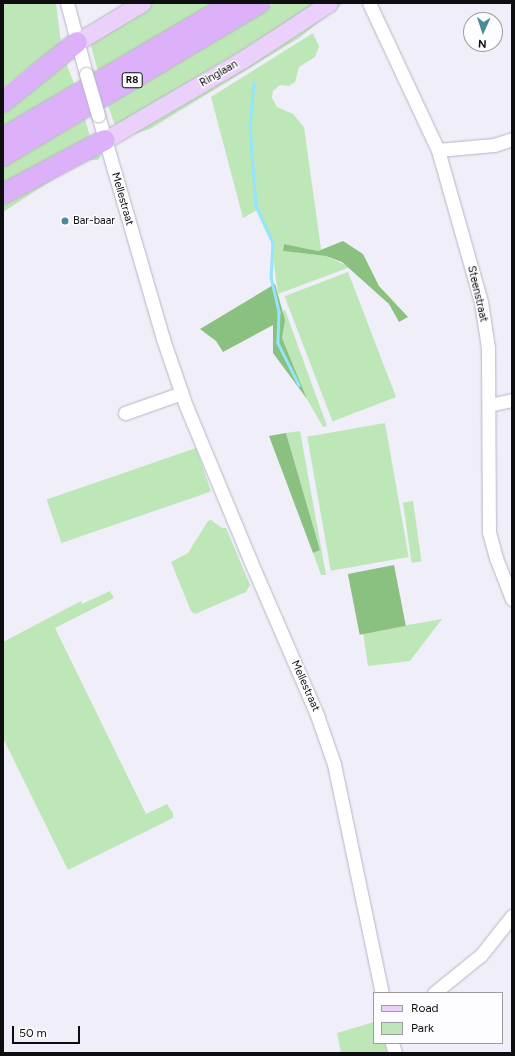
<!DOCTYPE html>
<style>
body{margin:0}
#map{position:relative;width:515px;height:1056px;overflow:hidden;background:#efeef9;font-family:Figtree,sans-serif}
div>[style]{position:absolute}
[style*='--x']{left:calc(var(--x)*1px);top:calc(var(--y)*1px);width:calc(var(--w)*1px);rotate:calc(var(--a)*1deg)}
.green>*{inset:0;background:#bee7b7;transform-origin:0 0}
.forest>*{inset:0;background:#8ac080;transform-origin:0 0}
.stream>*{height:2.5px;margin:-1.25px;padding:0 1.25px;transform-origin:1.25px;border-radius:1.25px;background:#94e5fc}
.roads{filter:drop-shadow(0 0 1px #b7b6c0) drop-shadow(0 0 1px #b7b6c0)}
.minor>*{height:13px;margin:-6.5px;padding:0 6.5px;transform-origin:6.5px;border-radius:6.5px;background:#fff}
.major>*{height:17px;margin:-8.5px;padding:0 8.5px;transform-origin:8.5px;border-radius:8.5px;background:#ead0fb}
.highway>*{height:20px;margin:-10px;padding:0 10px;transform-origin:10px;border-radius:10px;background:#dcb1f9}
.bridges{filter:drop-shadow(0 0 1px #b7b6c0) drop-shadow(0 0 1px #b7b6c0)}
.minor-bridge>*{height:13px;margin:-6.5px;padding:0 6.5px;transform-origin:6.5px;border-radius:6.5px;background:#fff}
.dots>*{width:11px;height:11px;translate:-50% -50%;box-sizing:border-box;border:2px solid #fdfdff;border-radius:50%}
span{translate:-50% -50%;white-space:nowrap;text-align:center;line-height:1.15;-webkit-text-stroke:3px #fdfdff;paint-order:stroke}
.shield-label span{padding:1px 3px;background:#fdfdff;border:1px solid;border-radius:3px;-webkit-text-stroke-width:0}
.shield-label{font-size:10px;color:#0e0e11;font-weight:700}
.street-label{font-size:11px;color:#0e0e11}
.poi-label{font-size:11px;color:#0e0e11}
.left{translate:0 -50%;text-align:left}
.frame{position:absolute;inset:0;border:4px solid #0e0e11;pointer-events:none}
.legend{position:absolute;left:373px;top:992px;width:130px;height:52px;box-sizing:border-box;background:#fdfdff;border:1px solid #9d9da0;margin:0;padding:5px 7px;list-style:none;font-size:12px;color:#0e0e11}
.legend li{display:flex;align-items:center;gap:8px;height:20px}
.legend b{width:20px;border:1px solid #9d9da0}
.north{position:absolute;left:463px;top:12px;width:40px;height:40px;box-sizing:border-box;background:#fdfdff;border:1px solid #9d9da0;border-radius:50%;rotate:183deg;font-size:11px;font-weight:700;line-height:16px;text-align:center;color:#0e0e11}
.north::after{content:'';display:block;margin:auto;width:14px;height:18px;background:#468b97;clip-path:polygon(50% 0,100% 100%,50% 72%,0 100%)}
.scale{position:absolute;left:12px;top:1026px;width:68px;height:18px;box-sizing:border-box;border:2px solid #0e0e11;border-top:0;padding-left:5px;font-size:12px;line-height:14px;white-space:nowrap;color:#0e0e11;-webkit-text-stroke:3px #fdfdff;paint-order:stroke}
</style>
<div id="map">
<div class="green">
<div style="clip-path:polygon(3px 3px,56px 3px,61px 43px,3px 87px)"></div>
<div style="clip-path:polygon(152px 3px,213px 3px,98px 72px,90px 42px)"></div>
<div style="clip-path:polygon(275px 3px,321px 3px,116px 125px,114px 123px,108px 105px)"></div>
<div style="clip-path:polygon(339px 3px,343px 3px,299px 38px,150px 129px,125px 137px)"></div>
<div style="clip-path:polygon(313px 33px,319px 46px,315px 57px,299px 67px,295px 82px,289px 86px,280px 85px,273px 91px,272px 98px,277px 107px,293px 114px,304px 127px,321px 249px,318px 251px,284px 244px,283px 251px,326px 256px,350px 267px,278px 294px,271px 242px,257px 210px,243px 218px,211px 97px)"></div>
<div style="clip-path:polygon(66px 63px,75px 86px,3px 129px,3px 107px)"></div>
<div style="clip-path:polygon(85px 119px,91px 140px,3px 189px,3px 166px)"></div>
<div style="clip-path:polygon(93px 152px,101px 156px,98px 160px,89px 160px,60px 175px,3px 212px,3px 200px)"></div>
<div style="left:348px;top:272px;width:134px;height:68px;rotate:69deg"></div>
<div style="clip-path:polygon(285px 310px,327px 426px,323px 427px,307px 399px,282px 338px,283px 311px)"></div>
<div style="left:385px;top:423px;width:136px;height:79px;rotate:80deg"></div>
<div style="clip-path:polygon(300px 431px,326px 575px,321px 575px,313px 553px,320px 550px,286px 433px)"></div>
<div style="left:196px;top:448px;width:46px;height:158px;rotate:71deg"></div>
<div style="left:413px;top:501px;width:61px;height:10px;rotate:82deg"></div>
<div style="clip-path:polygon(211px 520px,222px 528px,226px 528px,250px 585px,246px 592px,195px 614px,191px 611px,171px 562px,188px 553px,208px 521px)"></div>
<div style="clip-path:polygon(110px 591px,114px 598px,55px 628px,146px 814px,167px 804px,173px 813px,173px 818px,68px 870px,3px 738px,3px 642px,81px 601px,82px 604px)"></div>
<div style="clip-path:polygon(442px 619px,410px 661px,368px 666px,363px 633px)"></div>
<div style="clip-path:polygon(374px 1022px,374px 1043px,385px 1043px,387px 1053px,341px 1053px,337px 1033px)"></div>
</div>
<div class="forest">
<div style="clip-path:polygon(343px 241px,363px 254px,379px 286px,408px 317px,399px 322px,389px 304px,342px 262px,326px 256px,283px 251px,284px 244px,318px 251px)"></div>
<div style="clip-path:polygon(275px 284px,285px 320px,282px 338px,307px 399px,273px 353px,273px 325px,223px 352px,216px 341px,200px 329px)"></div>
<div style="clip-path:polygon(286px 433px,320px 550px,313px 553px,269px 436px)"></div>
<div style="left:394px;top:565px;width:62px;height:47px;rotate:79deg"></div>
</div>
<div class="stream">
<div style="--x:254;--y:83;--w:43;--a:95.3"></div>
<div style="--x:250;--y:126;--w:80;--a:85.7"></div>
<div style="--x:256;--y:206;--w:40;--a:65"></div>
<div style="--x:273;--y:242;--w:35;--a:93"></div>
<div style="--x:271;--y:277;--w:36;--a:77"></div>
<div style="--x:279;--y:312;--w:31;--a:92"></div>
<div style="--x:278;--y:343;--w:47;--a:63.4"></div>
</div>
<div class="roads">
<div class="minor">
<div style="--x:67;--y:3;--w:73;--a:75"></div>
<div style="--x:369;--y:3;--w:162;--a:64.9"></div>
<div style="--x:438;--y:150;--w:158;--a:74.2"></div>
<div style="--x:481;--y:302;--w:47;--a:81.3"></div>
<div style="--x:488;--y:348;--w:184;--a:89.7"></div>
<div style="--x:489;--y:532;--w:27;--a:75"></div>
<div style="--x:496;--y:558;--w:44;--a:68.7"></div>
<div style="--x:98;--y:115;--w:233;--a:73.8"></div>
<div style="--x:163;--y:339;--w:71;--a:71.1"></div>
<div style="--x:186;--y:406;--w:167;--a:67.4"></div>
<div style="--x:250;--y:560;--w:169;--a:66.6"></div>
<div style="--x:317;--y:715;--w:52;--a:70.9"></div>
<div style="--x:334;--y:764;--w:234;--a:78.2"></div>
<div style="--x:438;--y:150;--w:56;--a:-5.1"></div>
<div style="--x:494;--y:145;--w:19;--a:-18"></div>
<div style="--x:489;--y:405;--w:24;--a:-12"></div>
<div style="--x:125;--y:413;--w:60;--a:-19.3"></div>
<div style="--x:434;--y:993;--w:60;--a:-39"></div>
<div style="--x:481;--y:955;--w:50;--a:-51.5"></div>
<div style="--x:392;--y:1043;--w:10;--a:73"></div>
</div>
<div class="major">
<div style="--x:77;--y:42;--w:76;--a:-31"></div>
<div style="--x:105;--y:140;--w:159;--a:-30.3"></div>
<div style="--x:242;--y:60;--w:104;--a:-33.2"></div>
</div>
<div class="highway">
<div style="--x:3;--y:102;--w:95;--a:-39"></div>
<div style="--x:3;--y:138;--w:267;--a:-30.4"></div>
<div style="--x:3;--y:156;--w:299;--a:-30.8"></div>
<div style="--x:3;--y:194;--w:115;--a:-27.9"></div>
</div>
</div>
<div class="bridges">
<div class="minor-bridge">
<div style="--x:86;--y:74;--w:43;--a:73.7"></div>
</div>
</div>
<div class="dots">
<div style="left:65px;top:221px;background:#468b97"></div>
</div>
<div class="shield-label">
<span style="left:132px;top:80px">R8</span>
</div>
<div class="street-label">
<span style="left:219px;top:74px;rotate:-30deg">Ringlaan</span>
<span style="left:122px;top:199px;rotate:74deg">Mellestraat</span>
<span style="left:477px;top:294px;rotate:77deg">Steenstraat</span>
<span style="left:305px;top:686px;rotate:66deg">Mellestraat</span>
</div>
<div class="poi-label">
<span class="left" style="left:73px;top:221px">Bar-baar</span>
</div>
<div class="frame"></div>
<ul class="legend">
<li><b style="height:5px;background:#ead0fb"></b>Road</li>
<li><b style="height:11px;background:#bee7b7"></b>Park</li>
</ul>
<div class="north">N</div>
<div class="scale">50 m</div>
</div>
